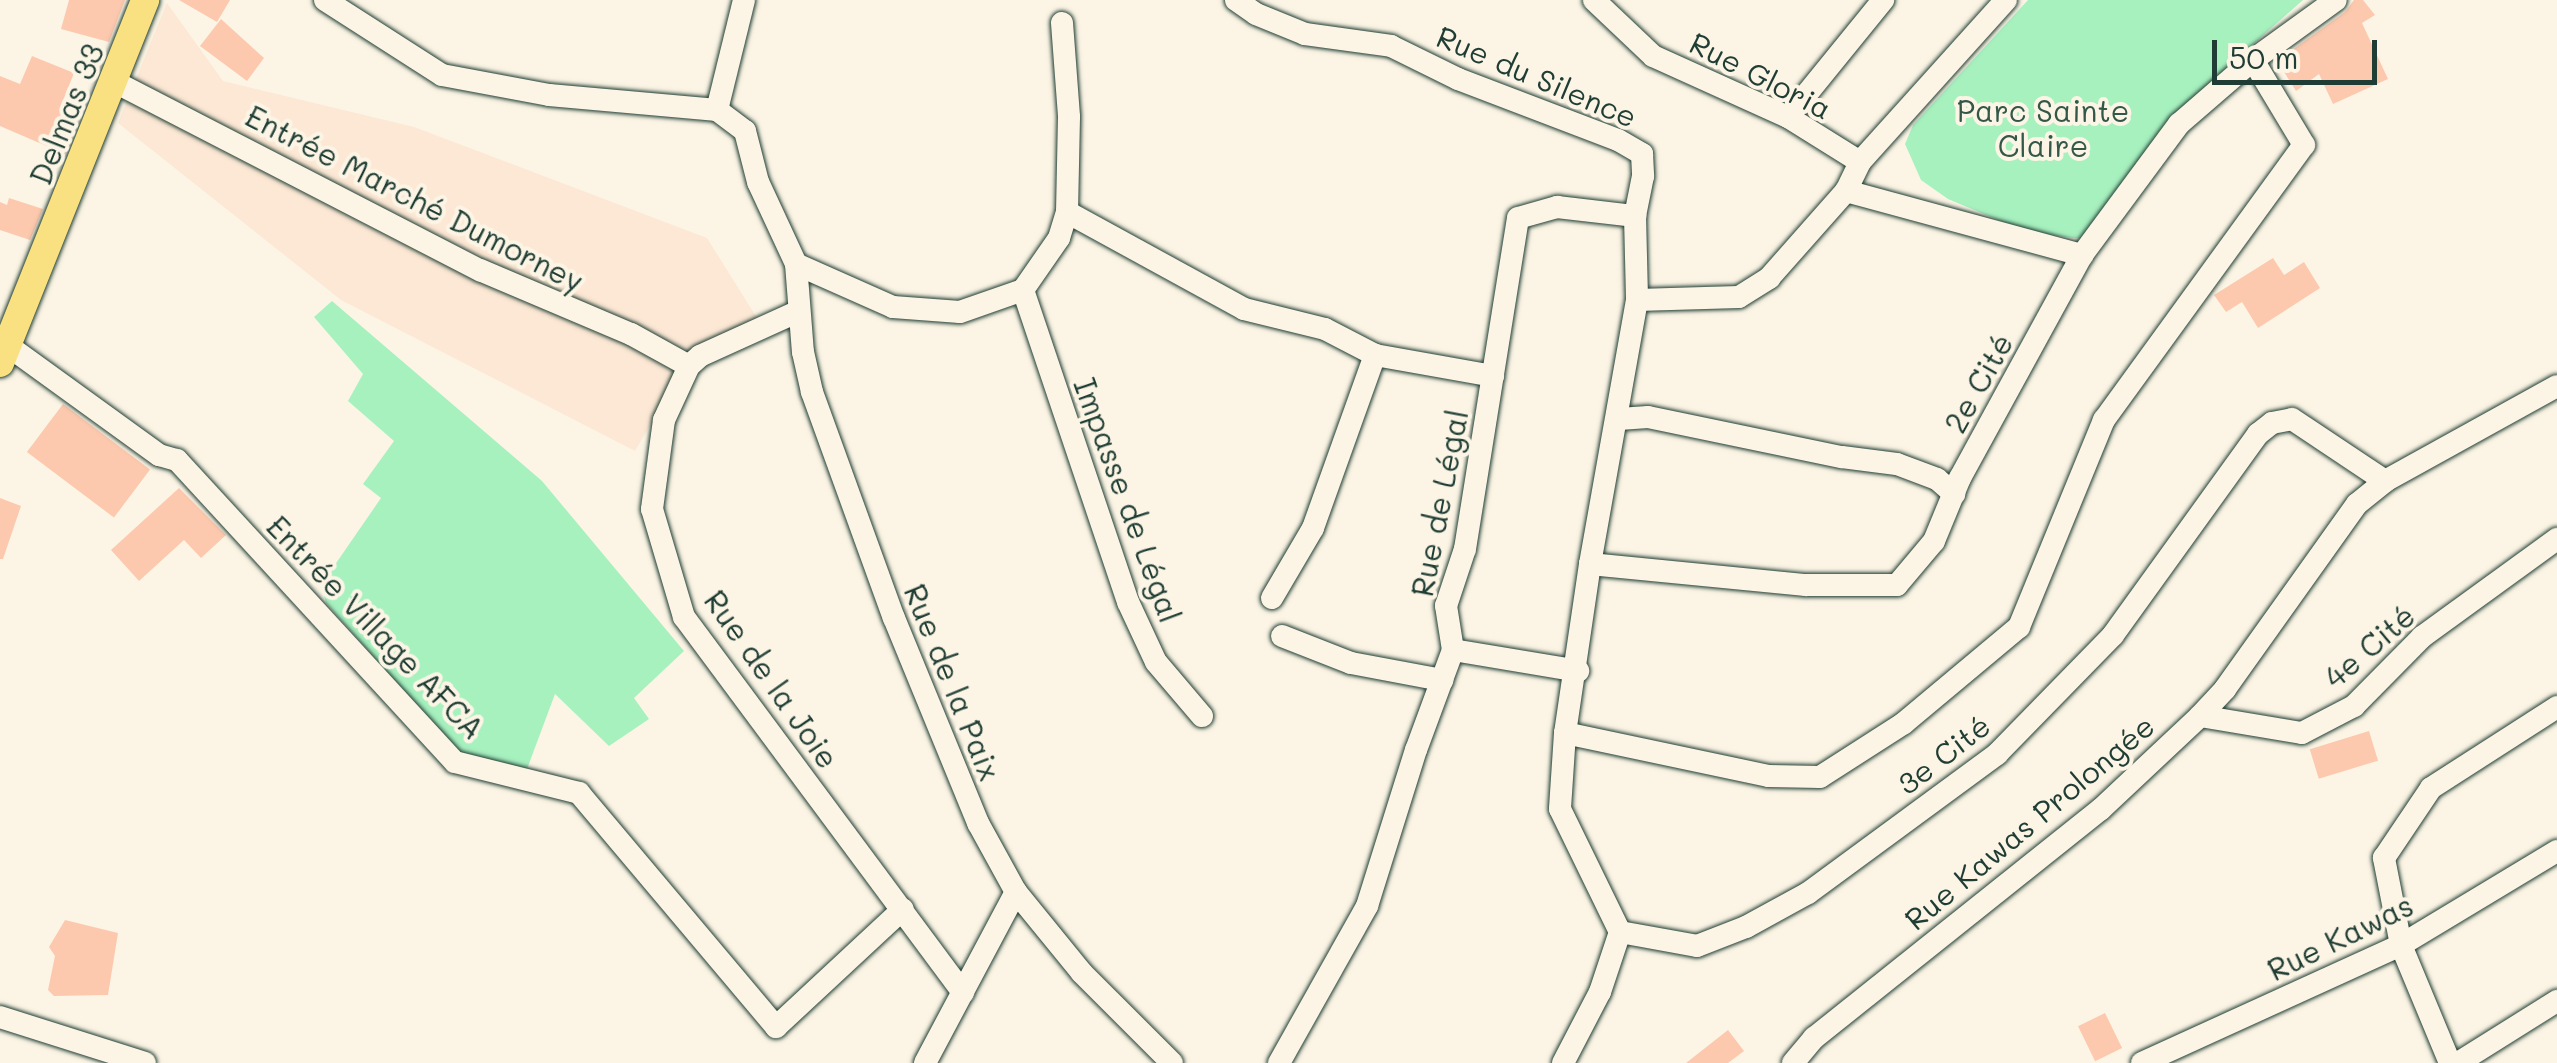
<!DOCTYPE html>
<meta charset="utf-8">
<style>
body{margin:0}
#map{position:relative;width:2557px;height:1063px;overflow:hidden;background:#fcf5e5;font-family:Mali,sans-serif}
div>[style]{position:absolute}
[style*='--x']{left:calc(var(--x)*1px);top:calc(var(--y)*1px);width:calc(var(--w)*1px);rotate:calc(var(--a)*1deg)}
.built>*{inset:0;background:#fce8d4}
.green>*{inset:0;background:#a7f1bf}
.building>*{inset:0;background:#fdc9ae;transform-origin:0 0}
.roads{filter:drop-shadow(0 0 2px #1f3d34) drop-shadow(0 0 2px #1f3d34)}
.minor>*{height:22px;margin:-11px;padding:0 11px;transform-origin:11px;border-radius:11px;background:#fcf5e5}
.major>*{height:28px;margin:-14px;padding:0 14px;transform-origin:14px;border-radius:14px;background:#f9e181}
span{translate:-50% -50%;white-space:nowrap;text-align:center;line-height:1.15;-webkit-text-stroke:8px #fcf5e5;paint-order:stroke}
.street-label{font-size:30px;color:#1f3d34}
.park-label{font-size:30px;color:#335849}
.scale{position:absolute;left:2212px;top:40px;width:165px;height:45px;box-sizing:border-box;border:5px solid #1f3d34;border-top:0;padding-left:12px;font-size:30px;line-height:35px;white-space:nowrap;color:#1f3d34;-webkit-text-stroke:8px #fcf5e5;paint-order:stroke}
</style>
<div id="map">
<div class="built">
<div style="clip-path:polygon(167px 3px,223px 81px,414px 127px,707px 238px,757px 318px,693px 351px,635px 451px,341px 300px,118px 123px)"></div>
</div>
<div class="green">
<div style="clip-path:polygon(2028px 0,2303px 0,2174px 114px,2082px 239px,2027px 232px,1948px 199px,1921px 180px,1905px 144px,1913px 125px)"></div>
<div style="clip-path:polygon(332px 301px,542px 481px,684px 651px,634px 698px,649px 719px,609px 746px,555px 694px,527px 769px,459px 752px,326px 603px,321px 585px,381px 498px,363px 484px,394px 441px,348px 401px,363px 374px,314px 317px)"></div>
</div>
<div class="building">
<div style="clip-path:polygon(69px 0,125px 0,109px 42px,61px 29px)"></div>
<div style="clip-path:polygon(179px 0,230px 0,217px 22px)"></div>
<div style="clip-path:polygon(2354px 0,2363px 0,2375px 15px,2362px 23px,2388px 79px,2333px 104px,2319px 74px,2296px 91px,2277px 61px,2345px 12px)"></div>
<div style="clip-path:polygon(221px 19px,264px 58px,247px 81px,200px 46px)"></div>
<div style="clip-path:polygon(32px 56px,74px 73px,60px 108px,80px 116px,65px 154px,0 126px,0 76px,20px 84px)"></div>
<div style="clip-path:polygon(9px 198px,43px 209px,30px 240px,0 230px,0 202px,7px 205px)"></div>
<div style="clip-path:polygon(2273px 258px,2284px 275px,2304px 262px,2320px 288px,2258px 328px,2242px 302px,2226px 312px,2214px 295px)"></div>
<div style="left:63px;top:404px;width:109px;height:60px;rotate:37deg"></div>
<div style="clip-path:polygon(179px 488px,226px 535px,201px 558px,184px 540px,139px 581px,111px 550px)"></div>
<div style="clip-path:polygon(0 498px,21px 506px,3px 559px,0 559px)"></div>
<div style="left:2369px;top:731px;width:31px;height:62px;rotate:73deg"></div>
<div style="clip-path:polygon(65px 920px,118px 933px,108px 995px,54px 996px,48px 990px,55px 956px,49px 947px)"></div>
<div style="left:2105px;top:1013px;width:39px;height:30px;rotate:64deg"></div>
<div style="clip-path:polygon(1728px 1030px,1744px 1051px,1728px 1063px,1686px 1063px)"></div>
</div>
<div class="roads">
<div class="minor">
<div style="--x:325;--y:0;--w:139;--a:32.7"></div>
<div style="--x:442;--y:75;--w:109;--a:10.6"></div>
<div style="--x:549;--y:95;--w:169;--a:5.1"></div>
<div style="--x:1236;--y:0;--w:24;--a:35"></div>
<div style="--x:1256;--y:14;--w:53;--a:22.2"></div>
<div style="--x:1305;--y:34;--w:87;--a:7.9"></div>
<div style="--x:1391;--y:46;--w:75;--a:26.2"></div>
<div style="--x:1458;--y:79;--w:171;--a:20.9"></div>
<div style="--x:1618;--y:140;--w:28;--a:30"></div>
<div style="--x:1642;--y:154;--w:22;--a:87"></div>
<div style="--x:1643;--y:176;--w:41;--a:101.3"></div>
<div style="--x:1635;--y:216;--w:84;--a:88.6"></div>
<div style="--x:1637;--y:300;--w:268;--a:100.1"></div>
<div style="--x:1590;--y:564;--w:171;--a:98.4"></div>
<div style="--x:1565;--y:733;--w:76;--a:93.8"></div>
<div style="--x:1560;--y:809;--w:137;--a:64"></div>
<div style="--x:1620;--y:932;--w:78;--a:10.3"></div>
<div style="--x:1697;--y:946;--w:53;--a:-21.2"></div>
<div style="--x:1746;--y:927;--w:71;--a:-28.7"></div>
<div style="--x:1808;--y:893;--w:235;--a:-36.3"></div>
<div style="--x:1997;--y:754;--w:166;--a:-45.7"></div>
<div style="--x:2113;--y:635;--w:248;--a:-54.2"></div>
<div style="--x:2258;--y:434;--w:18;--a:-38"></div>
<div style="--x:2272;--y:423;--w:20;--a:-11"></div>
<div style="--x:2292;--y:419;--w:112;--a:33.7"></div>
<div style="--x:1594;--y:0;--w:81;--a:43.5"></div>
<div style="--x:1653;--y:56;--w:148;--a:24.3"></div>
<div style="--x:1788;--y:117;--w:85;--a:32"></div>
<div style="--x:1062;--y:23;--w:94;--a:85.7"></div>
<div style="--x:1069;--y:117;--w:95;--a:91.2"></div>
<div style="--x:115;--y:82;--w:411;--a:27.3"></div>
<div style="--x:480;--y:270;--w:164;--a:23"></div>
<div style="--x:631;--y:334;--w:66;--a:28.9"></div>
<div style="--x:717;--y:110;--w:35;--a:37"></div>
<div style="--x:745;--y:131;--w:53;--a:75.7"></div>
<div style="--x:758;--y:182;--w:90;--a:65.1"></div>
<div style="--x:796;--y:264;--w:106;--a:23.9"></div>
<div style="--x:893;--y:307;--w:67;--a:4.3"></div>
<div style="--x:960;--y:312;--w:67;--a:-19.2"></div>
<div style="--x:1023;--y:290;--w:63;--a:-55.3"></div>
<div style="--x:1059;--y:238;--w:27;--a:-73"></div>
<div style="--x:1067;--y:212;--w:202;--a:28.7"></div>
<div style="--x:1244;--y:309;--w:83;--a:13.9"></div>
<div style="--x:1325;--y:329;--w:56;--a:27.5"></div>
<div style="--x:1375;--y:355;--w:120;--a:10.1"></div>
<div style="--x:717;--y:110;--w:113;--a:-76.2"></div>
<div style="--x:1788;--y:117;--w:151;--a:-50.9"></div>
<div style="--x:1846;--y:191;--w:245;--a:15.2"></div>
<div style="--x:796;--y:264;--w:88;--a:85.5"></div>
<div style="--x:803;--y:352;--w:41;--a:77.3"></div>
<div style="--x:812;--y:392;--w:240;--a:70.1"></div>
<div style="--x:894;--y:618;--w:222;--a:67.7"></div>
<div style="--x:978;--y:823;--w:79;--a:61.2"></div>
<div style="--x:1016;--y:892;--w:104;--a:50.8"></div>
<div style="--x:1082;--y:973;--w:127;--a:45"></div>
<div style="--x:1023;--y:290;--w:329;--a:71.4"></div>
<div style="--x:1128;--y:602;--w:66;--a:65"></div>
<div style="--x:1156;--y:662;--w:71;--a:49.6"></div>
<div style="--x:1637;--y:300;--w:102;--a:-1.7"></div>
<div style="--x:1739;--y:297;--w:36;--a:-32"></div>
<div style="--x:1769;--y:278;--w:116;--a:-48.5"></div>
<div style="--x:1846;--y:191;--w:32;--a:-64"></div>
<div style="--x:1860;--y:162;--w:218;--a:-48"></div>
<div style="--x:799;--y:311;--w:109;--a:155.6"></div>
<div style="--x:700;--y:356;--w:15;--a:138"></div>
<div style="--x:689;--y:366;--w:60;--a:114.8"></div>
<div style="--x:664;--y:420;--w:90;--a:97.7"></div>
<div style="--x:652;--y:509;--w:113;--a:73.5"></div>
<div style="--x:684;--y:617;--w:468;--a:53.4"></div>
<div style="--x:7;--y:345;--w:188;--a:35.9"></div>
<div style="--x:159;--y:455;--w:19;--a:16"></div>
<div style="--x:177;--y:460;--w:410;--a:47.4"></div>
<div style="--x:455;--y:762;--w:128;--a:14"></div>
<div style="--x:579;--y:793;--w:306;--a:49.9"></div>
<div style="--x:776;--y:1027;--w:173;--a:-42.9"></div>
<div style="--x:1619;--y:419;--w:29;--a:-4"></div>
<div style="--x:1648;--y:417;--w:198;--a:11.7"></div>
<div style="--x:1842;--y:457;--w:55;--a:7.3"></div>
<div style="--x:1897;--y:464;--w:43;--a:20.6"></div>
<div style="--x:1937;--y:479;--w:23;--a:41"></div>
<div style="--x:1590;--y:564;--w:217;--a:5.6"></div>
<div style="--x:1806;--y:585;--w:91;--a:0"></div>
<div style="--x:1897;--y:585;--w:57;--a:-49.9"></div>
<div style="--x:1934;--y:541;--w:68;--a:-67.6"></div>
<div style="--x:1960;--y:478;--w:254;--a:-61.3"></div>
<div style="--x:2082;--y:255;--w:163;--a:-53.5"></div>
<div style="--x:2179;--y:124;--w:98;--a:-40.9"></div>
<div style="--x:2253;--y:60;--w:102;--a:-35.9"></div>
<div style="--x:1272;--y:598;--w:81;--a:-59.6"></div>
<div style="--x:1313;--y:528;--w:184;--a:-70.3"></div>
<div style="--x:1282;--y:636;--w:74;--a:21.4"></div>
<div style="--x:1351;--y:663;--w:93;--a:10.6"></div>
<div style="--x:1453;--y:650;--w:127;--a:9.5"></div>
<div style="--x:2200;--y:716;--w:103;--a:9.5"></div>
<div style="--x:2302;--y:733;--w:59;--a:-27.4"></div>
<div style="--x:2354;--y:706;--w:97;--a:-45.4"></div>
<div style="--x:2422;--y:637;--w:167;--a:-36"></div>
<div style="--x:1565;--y:733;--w:208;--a:11.9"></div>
<div style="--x:1769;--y:776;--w:51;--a:1.1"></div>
<div style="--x:1820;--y:777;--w:100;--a:-32.7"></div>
<div style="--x:1904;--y:723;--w:150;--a:-39.9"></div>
<div style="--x:2019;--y:627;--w:224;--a:-67.7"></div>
<div style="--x:2104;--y:420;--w:340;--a:-54"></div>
<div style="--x:2304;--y:145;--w:99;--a:-121"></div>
<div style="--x:0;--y:1017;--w:152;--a:17.6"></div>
<div style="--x:925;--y:1063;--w:194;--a:-62"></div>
<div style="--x:1279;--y:1063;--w:180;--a:-60.7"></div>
<div style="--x:1367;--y:906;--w:164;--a:-72.6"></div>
<div style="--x:1416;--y:750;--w:107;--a:-69.7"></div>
<div style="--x:1453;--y:650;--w:45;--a:-99"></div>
<div style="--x:1446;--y:606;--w:60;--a:-71.6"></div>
<div style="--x:1465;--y:549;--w:335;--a:-80.9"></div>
<div style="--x:1518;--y:218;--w:41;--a:-15.8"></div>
<div style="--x:1557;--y:207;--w:79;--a:6.6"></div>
<div style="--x:1563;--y:1063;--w:80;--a:-62.5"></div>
<div style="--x:1600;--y:992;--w:63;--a:-71.6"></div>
<div style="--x:1793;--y:1063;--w:33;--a:-50"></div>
<div style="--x:1814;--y:1038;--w:366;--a:-38.6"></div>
<div style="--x:2100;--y:810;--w:137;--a:-43.2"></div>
<div style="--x:2200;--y:716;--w:37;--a:-47"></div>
<div style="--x:2225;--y:689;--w:227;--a:-54.5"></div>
<div style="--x:2357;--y:504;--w:36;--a:-39"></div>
<div style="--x:2385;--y:481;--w:196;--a:-28.9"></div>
<div style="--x:2142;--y:1063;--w:285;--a:-24.5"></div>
<div style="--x:2401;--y:945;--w:182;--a:-31.1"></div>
<div style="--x:2450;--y:1063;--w:128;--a:-112.6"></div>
<div style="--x:2401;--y:945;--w:89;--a:-101.1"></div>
<div style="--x:2384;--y:858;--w:84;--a:-56.1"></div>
<div style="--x:2431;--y:788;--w:150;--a:-32.7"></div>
<div style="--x:2458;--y:1063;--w:117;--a:-32.1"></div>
</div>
<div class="major">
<div style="--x:0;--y:363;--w:391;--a:-68.2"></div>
</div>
</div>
<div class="street-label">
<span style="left:1761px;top:75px;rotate:27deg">Rue Gloria</span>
<span style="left:1537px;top:76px;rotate:23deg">Rue du Silence</span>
<span style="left:66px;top:114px;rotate:-68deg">Delmas 33</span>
<span style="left:415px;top:198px;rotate:27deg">Entrée Marché Dumorney</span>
<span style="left:1978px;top:383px;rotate:-61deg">2e Cité</span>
<span style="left:1128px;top:500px;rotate:70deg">Impasse de Légal</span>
<span style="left:1439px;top:503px;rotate:-79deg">Rue de Légal</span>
<span style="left:376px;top:627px;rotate:46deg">Entrée Village AFCA</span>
<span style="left:2369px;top:646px;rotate:-41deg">4e Cité</span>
<span style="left:772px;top:679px;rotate:55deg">Rue de la Joie</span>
<span style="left:953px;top:682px;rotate:68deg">Rue de la Paix</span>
<span style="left:1943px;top:754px;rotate:-38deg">3e Cité</span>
<span style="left:2029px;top:822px;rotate:-40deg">Rue Kawas Prolongée</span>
<span style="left:2340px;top:937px;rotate:-26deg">Rue Kawas</span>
</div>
<div class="park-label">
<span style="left:2043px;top:127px">Parc Sainte<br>Claire</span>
</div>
<div class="scale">50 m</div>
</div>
